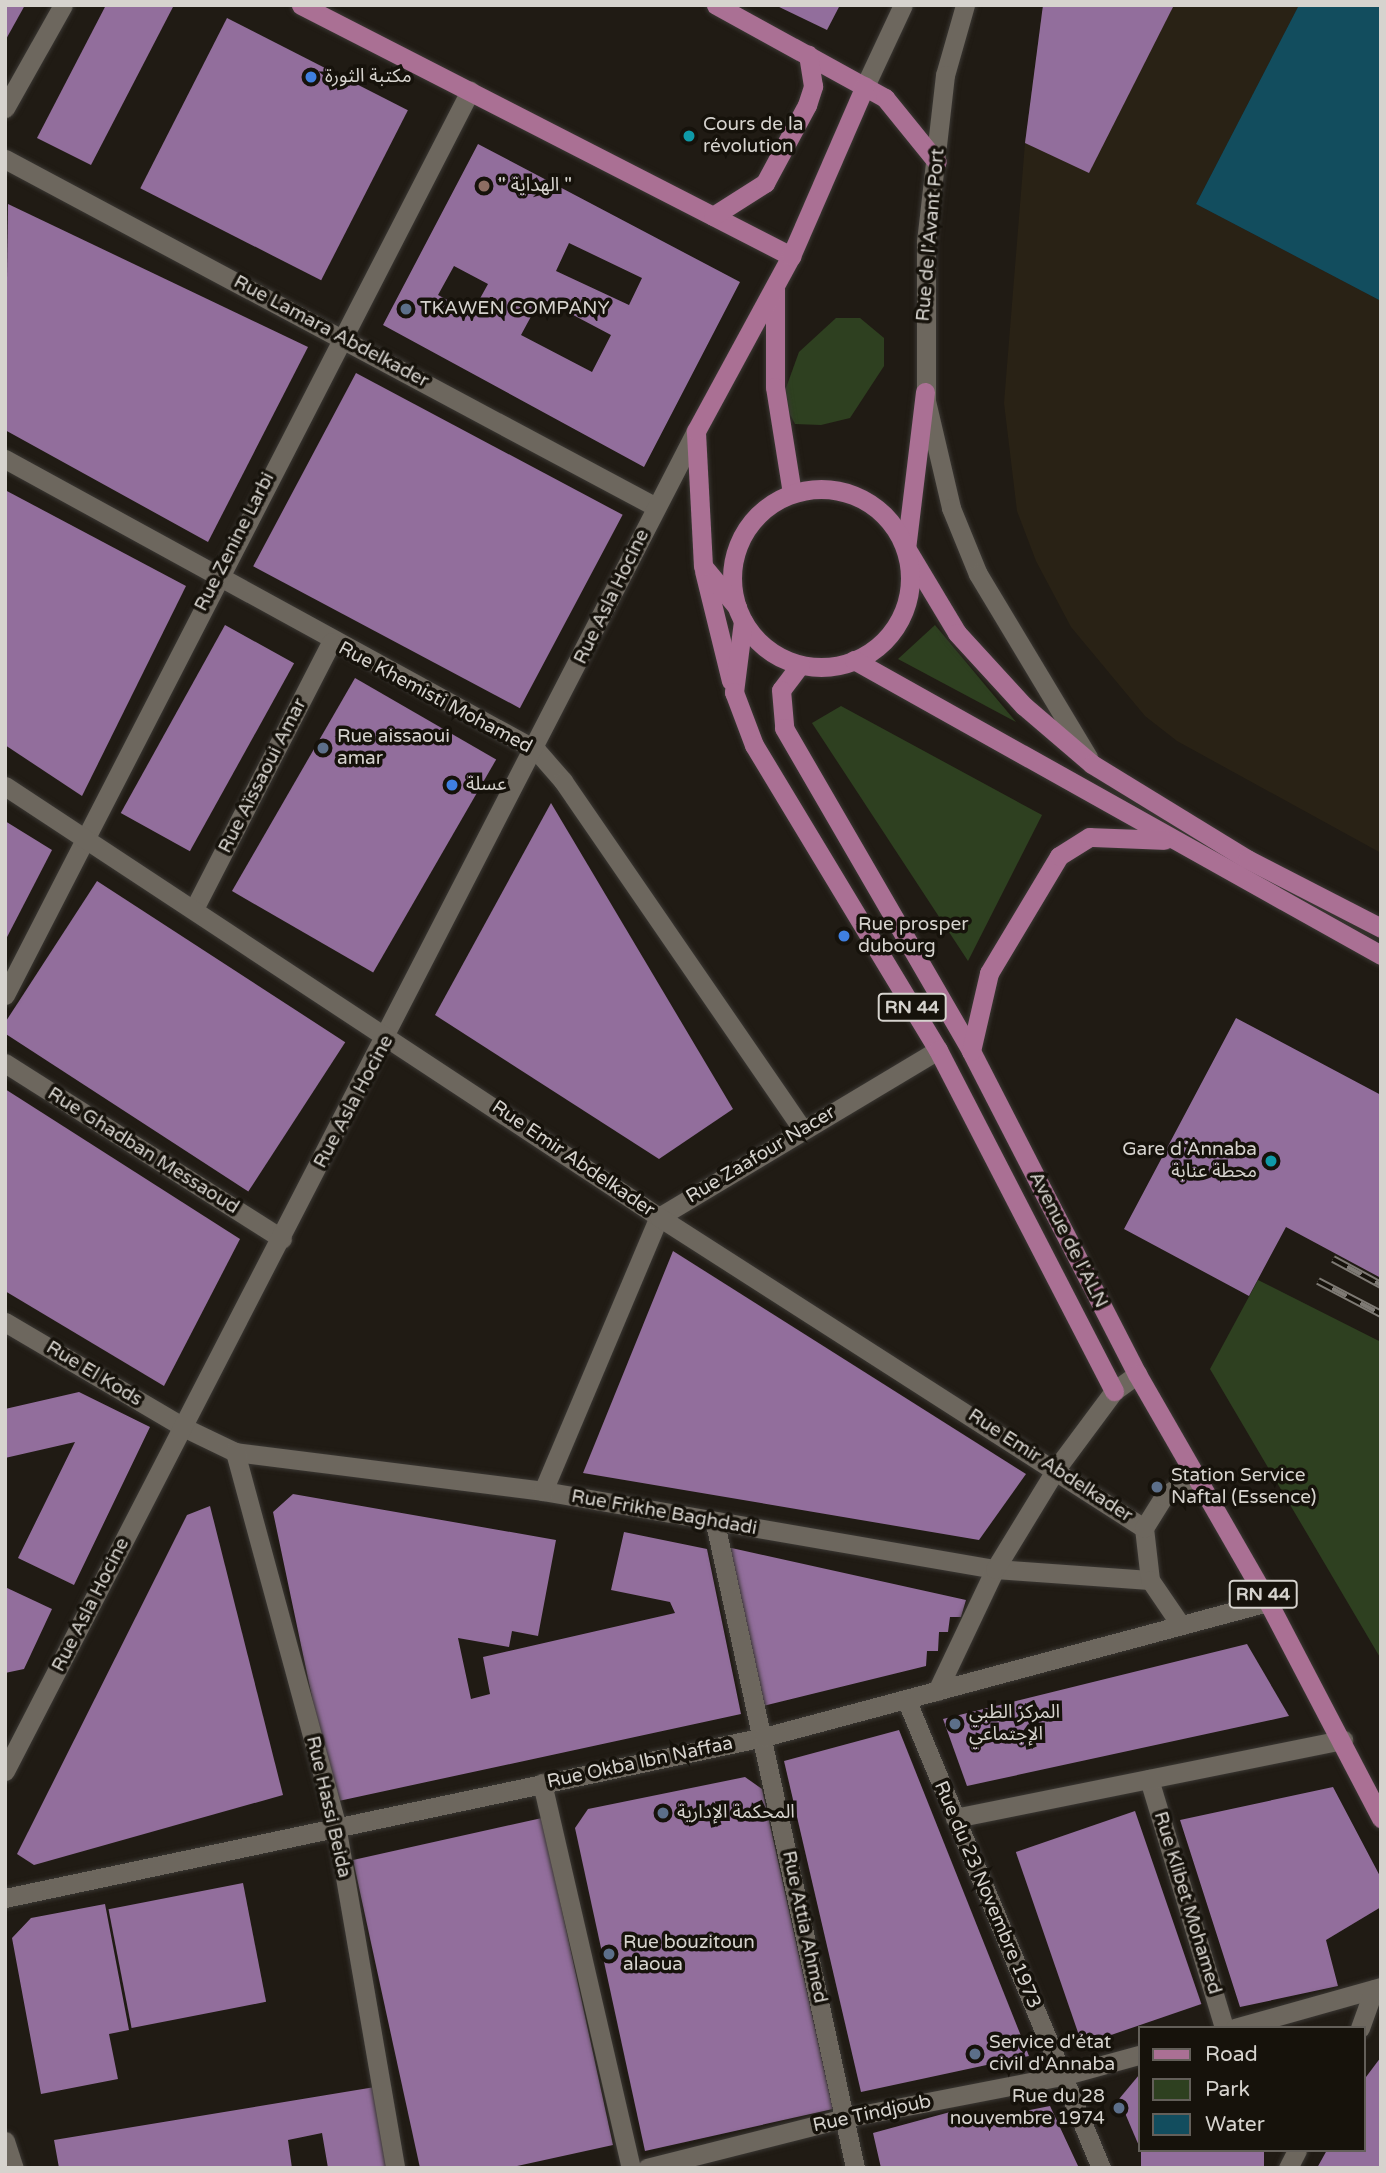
<!DOCTYPE html>
<meta charset="utf-8">
<style>
body{margin:0}
#map{position:relative;width:1386px;height:2173px;overflow:hidden;background:#201b14;font-family:"Varela Round","Noto Sans Arabic",sans-serif}
div>[style]{position:absolute}
[style*='--x']{left:calc(var(--x)*1px);top:calc(var(--y)*1px);width:calc(var(--w)*1px);rotate:calc(var(--a)*1deg)}
.built>*{inset:0;background:#292215}
.green>*{inset:0;background:#2e4020}
.water>*{inset:0;background:#124d5e}
.building>*{inset:0;background:#926e9c;transform-origin:0 0}
.roads{filter:drop-shadow(0 0 2px #3a3733) drop-shadow(0 0 2px #3a3733)}
.minor>*{height:19px;margin:-9.5px;padding:0 9.5px;transform-origin:9.5px;border-radius:9.5px;background:#6d675e}
.tertiary>*{height:19px;margin:-9.5px;padding:0 9.5px;transform-origin:9.5px;border-radius:9.5px;background:#6d675e}
.primary>*{height:19px;margin:-9.5px;padding:0 9.5px;transform-origin:9.5px;border-radius:9.5px;background:#aa7094}
.primary>.ring{margin:-9.5px;padding:0;box-sizing:content-box;background:none;border:19px solid #aa7094;border-radius:50%}
.rail>*{height:8px;margin-top:-4px;transform-origin:0;background:repeating-linear-gradient(90deg,#16120b 0 16px,#7e7a74 0 32px);box-sizing:border-box;border-block:2px solid #7e7a74}
.dots>*{width:19px;height:19px;translate:-50% -50%;box-sizing:border-box;border:4px solid #16120b;border-radius:50%}
span{translate:-50% -50%;white-space:nowrap;text-align:center;line-height:1.15;-webkit-text-stroke:7px #16120b;paint-order:stroke}
.shield-label span{padding:2px 5px;background:#16120b;border:2px solid;border-radius:5px;-webkit-text-stroke-width:0}
.shield-label{font-size:18px;color:#d6d3ce;font-weight:700}
.poi-label{font-size:19px;color:#d6d3ce}
.left{translate:0 -50%;text-align:left}
.right{translate:-100% -50%;text-align:right}
.street-label{font-size:19px;color:#d6d3ce}
.frame{position:absolute;inset:0;border:7px solid #d6d3ce;pointer-events:none}
.legend{position:absolute;left:1138px;top:2026px;width:228px;height:126px;box-sizing:border-box;background:#16120b;border:2px solid #635f59;margin:0;padding:9px 12px;list-style:none;font-size:21px;color:#d6d3ce}
.legend li{display:flex;align-items:center;gap:14px;height:35px}
.legend b{width:35px;border:2px solid #635f59}
</style>
<div id="map">
<div class="built">
<div style="clip-path:polygon(1043px 5px,1299px 5px,1196px 204px,1381px 301px,1381px 853px,1177px 741px,1145px 716px,1071px 627px,1036px 561px,1017px 511px,1004px 403px,1025px 143px)"></div>
</div>
<div class="green">
<div style="clip-path:polygon(836px 318px,860px 318px,884px 338px,884px 366px,850px 418px,821px 425px,795px 424px,782px 399px,799px 352px)"></div>
<div style="clip-path:polygon(935px 625px,1016px 722px,898px 659px)"></div>
<div style="clip-path:polygon(841px 706px,1042px 815px,968px 961px,812px 723px)"></div>
<div style="clip-path:polygon(1258px 1280px,1381px 1342px,1381px 1659px,1210px 1369px)"></div>
</div>
<div class="water">
<div style="clip-path:polygon(1299px 5px,1381px 5px,1381px 301px,1196px 204px)"></div>
</div>
<div class="building">
<div style="clip-path:polygon(5px 5px,25px 5px,5px 41px)"></div>
<div style="clip-path:polygon(106px 5px,174px 5px,91px 165px,37px 138px)"></div>
<div style="clip-path:polygon(775px 5px,840px 5px,827px 30px)"></div>
<div style="clip-path:polygon(1043px 5px,1174px 5px,1089px 173px,1025px 143px)"></div>
<div style="left:227px;top:18px;width:203px;height:191px;rotate:27deg"></div>
<div style="clip-path:polygon(evenodd,478px 144px,740px 282px,644px 467px,383px 325px,478px 144px,569px 243px,642px 278px,629px 305px,556px 271px,569px 243px,478px 144px,454px 266px,488px 284px,472px 313px,438px 295px,454px 266px,478px 144px,541px 298px,611px 335px,592px 372px,521px 335px,541px 298px)"></div>
<div style="clip-path:polygon(8px 204px,308px 347px,208px 542px,5px 430px)"></div>
<div style="left:356px;top:373px;width:302px;height:219px;rotate:28deg"></div>
<div style="clip-path:polygon(5px 490px,186px 586px,82px 796px,5px 745px)"></div>
<div style="left:225px;top:625px;width:79px;height:215px;rotate:29deg"></div>
<div style="left:355px;top:678px;width:163px;height:246px;rotate:30deg"></div>
<div style="clip-path:polygon(551px 803px,733px 1109px,659px 1159px,435px 1015px)"></div>
<div style="clip-path:polygon(5px 821px,52px 850px,5px 941px)"></div>
<div style="left:97px;top:881px;width:296px;height:178px;rotate:33deg"></div>
<div style="clip-path:polygon(1236px 1018px,1381px 1095px,1381px 1278px,1286px 1227px,1249px 1296px,1124px 1229px)"></div>
<div style="clip-path:polygon(5px 1089px,240px 1239px,164px 1386px,5px 1291px)"></div>
<div style="clip-path:polygon(673px 1251px,1026px 1474px,979px 1540px,583px 1473px)"></div>
<div style="clip-path:polygon(79px 1392px,150px 1427px,74px 1585px,18px 1558px,75px 1442px,5px 1458px,5px 1409px)"></div>
<div style="clip-path:polygon(293px 1494px,556px 1540px,538px 1636px,512px 1631px,509px 1647px,458px 1638px,471px 1699px,490px 1694px,483px 1657px,675px 1613px,670px 1602px,611px 1590px,624px 1532px,707px 1549px,741px 1714px,334px 1802px,273px 1512px)"></div>
<div style="clip-path:polygon(210px 1506px,283px 1795px,34px 1865px,17px 1854px,187px 1515px)"></div>
<div style="clip-path:polygon(727px 1547px,966px 1600px,961px 1617px,950px 1617px,948px 1632px,939px 1632px,938px 1651px,927px 1651px,926px 1666px,763px 1706px)"></div>
<div style="clip-path:polygon(5px 1587px,52px 1609px,24px 1669px,5px 1673px)"></div>
<div style="clip-path:polygon(1247px 1644px,1289px 1716px,967px 1786px,943px 1719px)"></div>
<div style="clip-path:polygon(899px 1730px,1029px 2056px,861px 2092px,784px 1761px)"></div>
<div style="clip-path:polygon(745px 1777px,762px 1789px,833px 2109px,645px 2151px,575px 1828px,588px 1809px)"></div>
<div style="clip-path:polygon(1333px 1787px,1381px 1878px,1381px 1907px,1326px 1940px,1338px 1986px,1240px 2007px,1180px 1820px)"></div>
<div style="left:1135px;top:1811px;width:204px;height:126px;rotate:71deg"></div>
<div style="clip-path:polygon(542px 1818px,613px 2145px,508px 2168px,420px 2168px,353px 1860px)"></div>
<div style="left:243px;top:1883px;width:121px;height:137px;rotate:79deg"></div>
<div style="clip-path:polygon(105px 1904px,129px 2030px,109px 2034px,118px 2079px,41px 2094px,12px 1938px,31px 1918px)"></div>
<div style="clip-path:polygon(1381px 2057px,1381px 2168px,1317px 2168px,1327px 2150px,1363px 2150px,1363px 2081px)"></div>
<div style="clip-path:polygon(1139px 2075px,1139px 2146px,1119px 2099px)"></div>
<div style="clip-path:polygon(375px 2087px,390px 2168px,328px 2168px,322px 2133px,288px 2140px,285px 2119px,292px 2168px,59px 2168px,54px 2140px)"></div>
<div style="clip-path:polygon(1050px 2106px,1079px 2168px,881px 2168px,873px 2133px,950px 2112px,954px 2125px)"></div>
<div style="left:1141px;top:2150px;width:123px;height:19px"></div>
</div>
<div class="roads">
<div class="minor">
<div style="--x:5;--y:108;--w:118;--a:-60.6"></div>
<div style="--x:5;--y:159;--w:738;--a:28.13"></div>
<div style="--x:5;--y:459;--w:606;--a:28.72"></div>
<div style="--x:536;--y:750;--w:41;--a:48.9"></div>
<div style="--x:563;--y:781;--w:422;--a:55.5"></div>
<div style="--x:194;--y:909;--w:300;--a:-62.8"></div>
<div style="--x:5;--y:995;--w:1017;--a:-62.78"></div>
<div style="--x:5;--y:1063;--w:328;--a:32.4"></div>
<div style="--x:5;--y:1322;--w:207;--a:30.5"></div>
<div style="--x:183;--y:1427;--w:58;--a:25.7"></div>
<div style="--x:235;--y:1452;--w:310;--a:7.2"></div>
<div style="--x:543;--y:1491;--w:459;--a:9.8"></div>
<div style="--x:995;--y:1569;--w:155;--a:4.1"></div>
<div style="--x:235;--y:1452;--w:386;--a:74.8"></div>
<div style="--x:336;--y:1825;--w:348;--a:80.2"></div>
<div style="--x:543;--y:1491;--w:298;--a:-67.1"></div>
<div style="--x:659;--y:1217;--w:325;--a:-30.9"></div>
<div style="--x:715;--y:1523;--w:660;--a:77.75"></div>
<div style="--x:1144;--y:1528;--w:52;--a:83.4"></div>
<div style="--x:1150;--y:1580;--w:53;--a:55.7"></div>
<div style="--x:937;--y:1691;--w:135;--a:-64.6"></div>
<div style="--x:995;--y:1569;--w:117;--a:-58.6"></div>
<div style="--x:1056;--y:1469;--w:97;--a:-53.4"></div>
<div style="--x:1114;--y:1391;--w:29;--a:-36"></div>
<div style="--x:906;--y:1699;--w:508;--a:67.42"></div>
<div style="--x:5;--y:1771;--w:1508;--a:-62.72"></div>
<div style="--x:1149;--y:1779;--w:260;--a:73.2"></div>
<div style="--x:542;--y:1783;--w:395;--a:77"></div>
<div style="--x:955;--y:1818;--w:396;--a:-11.4"></div>
<div style="--x:5;--y:1898;--w:776;--a:-11.98"></div>
<div style="--x:764;--y:1737;--w:522;--a:-15"></div>
<div style="--x:1235;--y:2028;--w:152;--a:-15.7"></div>
<div style="--x:1360;--y:2028;--w:41;--a:-70.3"></div>
<div style="--x:5;--y:2141;--w:28;--a:72"></div>
<div style="--x:647;--y:2168;--w:204;--a:-14.2"></div>
<div style="--x:845;--y:2118;--w:221;--a:-11"></div>
<div style="--x:1062;--y:2076;--w:80;--a:-15.3"></div>
<div style="--x:1288;--y:2168;--w:20;--a:-63"></div>
</div>
<div class="tertiary">
<div style="--x:965;--y:5;--w:73;--a:105.9"></div>
<div style="--x:945;--y:75;--w:169;--a:96.5"></div>
<div style="--x:926;--y:243;--w:158;--a:90"></div>
<div style="--x:926;--y:401;--w:110;--a:76.8"></div>
<div style="--x:951;--y:508;--w:71;--a:67.8"></div>
<div style="--x:978;--y:574;--w:214;--a:59"></div>
<div style="--x:865;--y:86;--w:89;--a:-64.9"></div>
<div style="--x:5;--y:786;--w:783;--a:33.39"></div>
<div style="--x:659;--y:1217;--w:576;--a:32.67"></div>
<div style="--x:1144;--y:1528;--w:38;--a:-58"></div>
<div style="--x:1164;--y:1496;--w:37;--a:-33"></div>
</div>
<div class="primary">
<div style="--x:301;--y:5;--w:551;--a:27.12"></div>
<div style="--x:716;--y:5;--w:193;--a:28.8"></div>
<div style="--x:885;--y:98;--w:82;--a:50.9"></div>
<div style="--x:713;--y:216;--w:62;--a:-32.4"></div>
<div style="--x:765;--y:183;--w:89;--a:-61.7"></div>
<div style="--x:807;--y:105;--w:20;--a:-72"></div>
<div style="--x:813;--y:86;--w:32;--a:-99"></div>
<div style="--x:775;--y:289;--w:98;--a:90"></div>
<div style="--x:775;--y:387;--w:107;--a:80.9"></div>
<div style="--x:925;--y:392;--w:157;--a:96.9"></div>
<div style="--x:906;--y:548;--w:99;--a:59"></div>
<div style="--x:957;--y:633;--w:99;--a:47.5"></div>
<div style="--x:1024;--y:706;--w:89;--a:40.5"></div>
<div style="--x:1092;--y:764;--w:182;--a:31.5"></div>
<div style="--x:1247;--y:859;--w:151;--a:27.2"></div>
<div class="ring" style="left:732px;top:489px;width:159px;height:159px"></div>
<div style="--x:704;--y:571;--w:113;--a:76.2"></div>
<div style="--x:737;--y:607;--w:53;--a:-129.7"></div>
<div style="--x:703;--y:566;--w:135;--a:-93"></div>
<div style="--x:696;--y:431;--w:199;--a:-61.5"></div>
<div style="--x:791;--y:256;--w:185;--a:-66.5"></div>
<div style="--x:743;--y:621;--w:72;--a:97.2"></div>
<div style="--x:734;--y:692;--w:57;--a:69.3"></div>
<div style="--x:754;--y:745;--w:356;--a:58.9"></div>
<div style="--x:938;--y:1050;--w:384;--a:62.7"></div>
<div style="--x:854;--y:660;--w:604;--a:29.24"></div>
<div style="--x:800;--y:665;--w:31;--a:127"></div>
<div style="--x:781;--y:690;--w:38;--a:85"></div>
<div style="--x:784;--y:728;--w:373;--a:59.9"></div>
<div style="--x:971;--y:1051;--w:363;--a:62.8"></div>
<div style="--x:1137;--y:1374;--w:263;--a:60.1"></div>
<div style="--x:1268;--y:1602;--w:244;--a:62.4"></div>
<div style="--x:971;--y:1051;--w:80;--a:-77"></div>
<div style="--x:989;--y:973;--w:136;--a:-59.1"></div>
<div style="--x:1059;--y:856;--w:36;--a:-32"></div>
<div style="--x:1090;--y:837;--w:74;--a:2.3"></div>
</div>
</div>
<div class="rail">
<div style="--x:1333;--y:1259;--w:55;--a:28.4"></div>
<div style="--x:1318;--y:1281;--w:71;--a:27.6"></div>
</div>
<div class="dots">
<div style="left:311px;top:77px;background:#3f7fe0"></div>
<div style="left:689px;top:136px;background:#0f9aa8"></div>
<div style="left:484px;top:186px;background:#8d6e63"></div>
<div style="left:406px;top:309px;background:#5c6f8a"></div>
<div style="left:323px;top:748px;background:#5c6f8a"></div>
<div style="left:452px;top:785px;background:#3f7fe0"></div>
<div style="left:844px;top:936px;background:#3f7fe0"></div>
<div style="left:1271px;top:1161px;background:#0f9aa8"></div>
<div style="left:1157px;top:1487px;background:#5c6f8a"></div>
<div style="left:955px;top:1724px;background:#5c6f8a"></div>
<div style="left:663px;top:1813px;background:#5c6f8a"></div>
<div style="left:609px;top:1954px;background:#5c6f8a"></div>
<div style="left:975px;top:2054px;background:#5c6f8a"></div>
<div style="left:1119px;top:2108px;background:#5c6f8a"></div>
</div>
<div class="shield-label">
<span style="left:912px;top:1007px">RN 44</span>
<span style="left:1263px;top:1594px">RN 44</span>
</div>
<div class="poi-label">
<span class="left" style="left:325px;top:77px">مكتبة الثورة</span>
<span class="left" style="left:703px;top:136px">Cours de la<br>révolution</span>
<span class="left" style="left:498px;top:186px">" الهداية "</span>
<span class="left" style="left:420px;top:309px">TKAWEN COMPANY</span>
<span class="left" style="left:337px;top:748px">Rue aissaoui<br>amar</span>
<span class="left" style="left:466px;top:785px">عسلة</span>
<span class="left" style="left:858px;top:936px">Rue prosper<br>dubourg</span>
<span class="right" style="left:1257px;top:1161px">Gare d´Annaba<br>محطة عنابة</span>
<span class="left" style="left:1171px;top:1487px">Station Service<br>Naftal (Essence)</span>
<span class="left" style="left:969px;top:1724px">المركز الطبي<br>الإجتماعي</span>
<span class="left" style="left:677px;top:1813px">المحكمة الإدارية</span>
<span class="left" style="left:623px;top:1954px">Rue bouzitoun<br>alaoua</span>
<span class="left" style="left:989px;top:2054px">Service d'état<br>civil d'Annaba</span>
<span class="right" style="left:1105px;top:2108px">Rue du 28<br>nouvembre 1974</span>
</div>
<div class="street-label">
<span style="left:931px;top:235px;rotate:-85deg">Rue de l'Avant Port</span>
<span style="left:331px;top:332px;rotate:28deg">Rue Lamara Abdelkader</span>
<span style="left:235px;top:542px;rotate:-63deg">Rue Zenine Larbi</span>
<span style="left:612px;top:597px;rotate:-64deg">Rue Asla Hocine</span>
<span style="left:435px;top:698px;rotate:28deg">Rue Khemisti Mohamed</span>
<span style="left:263px;top:776px;rotate:-63deg">Rue Aïssaoui Amar</span>
<span style="left:354px;top:1102px;rotate:-62deg">Rue Asla Hocine</span>
<span style="left:143px;top:1151px;rotate:32deg">Rue Ghadban Messaoud</span>
<span style="left:761px;top:1155px;rotate:-31deg">Rue Zaafour Nacer</span>
<span style="left:573px;top:1159px;rotate:34deg">Rue Emir Abdelkader</span>
<span style="left:1068px;top:1240px;rotate:63deg">Avenue de l'ALN</span>
<span style="left:94px;top:1374px;rotate:31deg">Rue El Kods</span>
<span style="left:1050px;top:1466px;rotate:33deg">Rue Emir Abdelkader</span>
<span style="left:664px;top:1513px;rotate:10deg">Rue Frikhe Baghdadi</span>
<span style="left:91px;top:1605px;rotate:-63deg">Rue Asla Hocine</span>
<span style="left:640px;top:1763px;rotate:-12deg">Rue Okba Ibn Naffaa</span>
<span style="left:328px;top:1807px;rotate:77deg">Rue Hassi Beida</span>
<span style="left:987px;top:1895px;rotate:67deg">Rue du 23 Novembre 1973</span>
<span style="left:1187px;top:1903px;rotate:73deg">Rue Klibet Mohamed</span>
<span style="left:804px;top:1927px;rotate:78deg">Rue Attia Ahmed</span>
<span style="left:872px;top:2114px;rotate:-12deg">Rue Tindjoub</span>
</div>
<div class="frame"></div>
<ul class="legend">
<li><b style="height:9px;background:#aa7094"></b>Road</li>
<li><b style="height:19px;background:#2e4020"></b>Park</li>
<li><b style="height:19px;background:#124d5e"></b>Water</li>
</ul>
</div>
